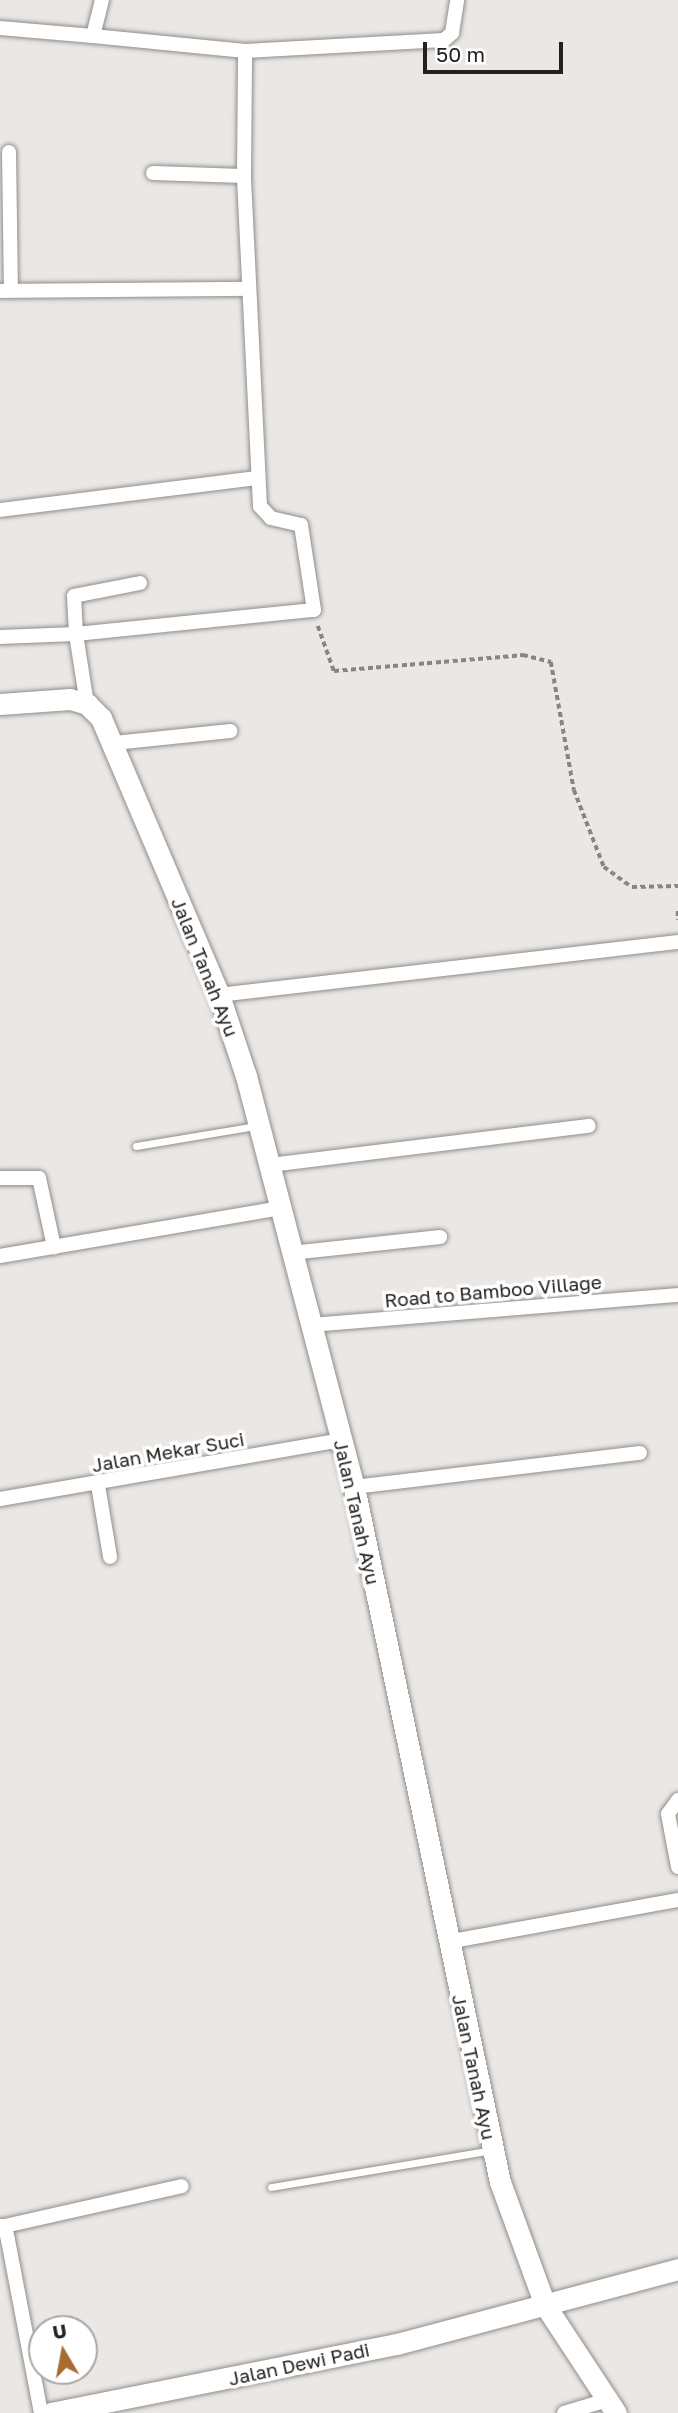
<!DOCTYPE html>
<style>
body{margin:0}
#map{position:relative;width:678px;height:2413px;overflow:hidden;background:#eae7e4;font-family:"Golos Text",sans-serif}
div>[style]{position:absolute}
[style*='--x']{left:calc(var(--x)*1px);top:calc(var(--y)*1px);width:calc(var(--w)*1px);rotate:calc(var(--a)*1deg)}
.path>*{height:3.5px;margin-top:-1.75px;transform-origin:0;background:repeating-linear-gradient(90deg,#888684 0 5px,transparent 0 8.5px)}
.roads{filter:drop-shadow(0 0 2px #908d8a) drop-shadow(0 0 2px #908d8a)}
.lane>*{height:7px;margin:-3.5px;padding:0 3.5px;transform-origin:3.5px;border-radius:3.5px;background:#fff}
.street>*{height:14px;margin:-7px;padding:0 7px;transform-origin:7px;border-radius:7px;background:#fff}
.secondary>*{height:21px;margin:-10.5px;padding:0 10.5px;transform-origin:10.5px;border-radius:10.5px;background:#fff}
span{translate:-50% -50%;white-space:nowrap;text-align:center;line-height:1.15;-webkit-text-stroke:7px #fff;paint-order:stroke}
.street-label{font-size:19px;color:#232221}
.north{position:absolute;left:28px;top:2315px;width:70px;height:70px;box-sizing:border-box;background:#fff;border:2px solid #a7a7a6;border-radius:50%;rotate:350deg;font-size:19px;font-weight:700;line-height:28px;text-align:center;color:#232221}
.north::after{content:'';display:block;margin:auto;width:24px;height:32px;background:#a86b30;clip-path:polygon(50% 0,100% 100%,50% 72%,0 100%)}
.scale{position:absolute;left:423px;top:42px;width:140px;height:32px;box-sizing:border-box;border:4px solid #232221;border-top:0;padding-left:9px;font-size:21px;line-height:24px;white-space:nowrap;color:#232221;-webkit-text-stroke:5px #fff;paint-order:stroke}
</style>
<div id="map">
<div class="path">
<div style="--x:318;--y:626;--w:48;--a:70.4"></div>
<div style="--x:334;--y:671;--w:190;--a:-4.8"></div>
<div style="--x:523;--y:655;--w:29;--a:14"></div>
<div style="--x:551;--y:662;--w:130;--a:79.8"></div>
<div style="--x:574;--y:790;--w:83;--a:68.7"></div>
<div style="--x:604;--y:867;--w:34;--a:36"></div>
<div style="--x:632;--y:887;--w:46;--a:-1.2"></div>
<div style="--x:678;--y:911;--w:9;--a:90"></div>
</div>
<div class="roads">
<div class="lane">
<div style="--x:136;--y:1146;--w:122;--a:-9.5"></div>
<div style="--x:271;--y:2187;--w:224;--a:-9.5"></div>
</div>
<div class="street">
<div style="--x:0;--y:28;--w:93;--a:4.9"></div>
<div style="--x:93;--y:36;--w:37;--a:-76"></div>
<div style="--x:93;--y:36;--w:153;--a:5.6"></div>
<div style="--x:9;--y:152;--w:138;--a:89.2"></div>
<div style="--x:153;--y:173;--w:91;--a:1.9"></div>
<div style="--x:0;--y:291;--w:249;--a:-0.5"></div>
<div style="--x:0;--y:510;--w:260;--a:-7.1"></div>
<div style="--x:140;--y:583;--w:67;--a:168.9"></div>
<div style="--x:74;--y:596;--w:38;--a:87"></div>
<div style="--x:76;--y:634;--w:239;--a:-5.8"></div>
<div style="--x:314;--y:610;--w:86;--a:-98.7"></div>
<div style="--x:301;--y:525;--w:31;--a:-167"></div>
<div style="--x:271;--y:518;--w:16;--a:-133"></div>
<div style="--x:260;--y:506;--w:330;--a:-92.8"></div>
<div style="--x:244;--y:176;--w:125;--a:-89.5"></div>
<div style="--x:245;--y:51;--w:199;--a:-3.2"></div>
<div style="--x:444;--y:40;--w:11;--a:-41"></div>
<div style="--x:452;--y:33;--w:33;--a:-81"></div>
<div style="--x:0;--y:637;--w:76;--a:-2.3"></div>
<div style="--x:76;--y:634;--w:71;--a:81.1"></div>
<div style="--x:114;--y:743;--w:117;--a:-5.9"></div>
<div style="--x:219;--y:995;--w:462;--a:-6.6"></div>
<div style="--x:270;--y:1165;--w:321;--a:-7"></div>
<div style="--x:0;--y:1178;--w:39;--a:0"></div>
<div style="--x:39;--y:1178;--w:71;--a:77.7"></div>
<div style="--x:291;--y:1253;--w:150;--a:-6.1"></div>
<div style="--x:0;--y:1256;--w:285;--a:-9.7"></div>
<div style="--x:312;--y:1325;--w:367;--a:-4.7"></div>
<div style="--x:98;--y:1485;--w:73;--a:80.5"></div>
<div style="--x:354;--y:1487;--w:288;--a:-6.8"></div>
<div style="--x:0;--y:1499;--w:346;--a:-9.8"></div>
<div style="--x:678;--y:1800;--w:17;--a:126"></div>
<div style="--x:668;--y:1814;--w:54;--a:79.3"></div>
<div style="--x:447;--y:1942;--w:235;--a:-10.3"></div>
<div style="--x:0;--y:2226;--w:5;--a:0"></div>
<div style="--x:5;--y:2226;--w:14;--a:78"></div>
<div style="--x:8;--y:2240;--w:176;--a:79.2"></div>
<div style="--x:5;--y:2226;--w:181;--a:-12.7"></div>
<div style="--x:564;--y:2413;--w:45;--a:-16.8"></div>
</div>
<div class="secondary">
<div style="--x:0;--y:704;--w:70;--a:-4.1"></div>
<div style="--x:70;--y:699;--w:18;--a:16"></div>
<div style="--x:87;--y:704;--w:20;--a:45"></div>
<div style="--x:101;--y:718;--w:301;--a:66.9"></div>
<div style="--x:219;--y:995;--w:85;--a:71.6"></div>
<div style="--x:246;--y:1076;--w:425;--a:75.3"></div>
<div style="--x:354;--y:1487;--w:710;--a:78.14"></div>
<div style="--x:500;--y:2182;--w:131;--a:69.9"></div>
<div style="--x:545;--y:2305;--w:129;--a:56.7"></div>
<div style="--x:51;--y:2413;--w:353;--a:-11.3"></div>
<div style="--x:397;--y:2344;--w:291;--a:-14.9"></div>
</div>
</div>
<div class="street-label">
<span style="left:205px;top:967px;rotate:68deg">Jalan Tanah Ayu</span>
<span style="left:493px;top:1291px;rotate:-5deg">Road to Bamboo Village</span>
<span style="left:168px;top:1452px;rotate:-10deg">Jalan Mekar Suci</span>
<span style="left:357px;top:1512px;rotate:77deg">Jalan Tanah Ayu</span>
<span style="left:474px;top:2067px;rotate:78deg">Jalan Tanah Ayu</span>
<span style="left:299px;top:2364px;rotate:-12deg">Jalan Dewi Padi</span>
</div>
<div class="north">U</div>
<div class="scale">50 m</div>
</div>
